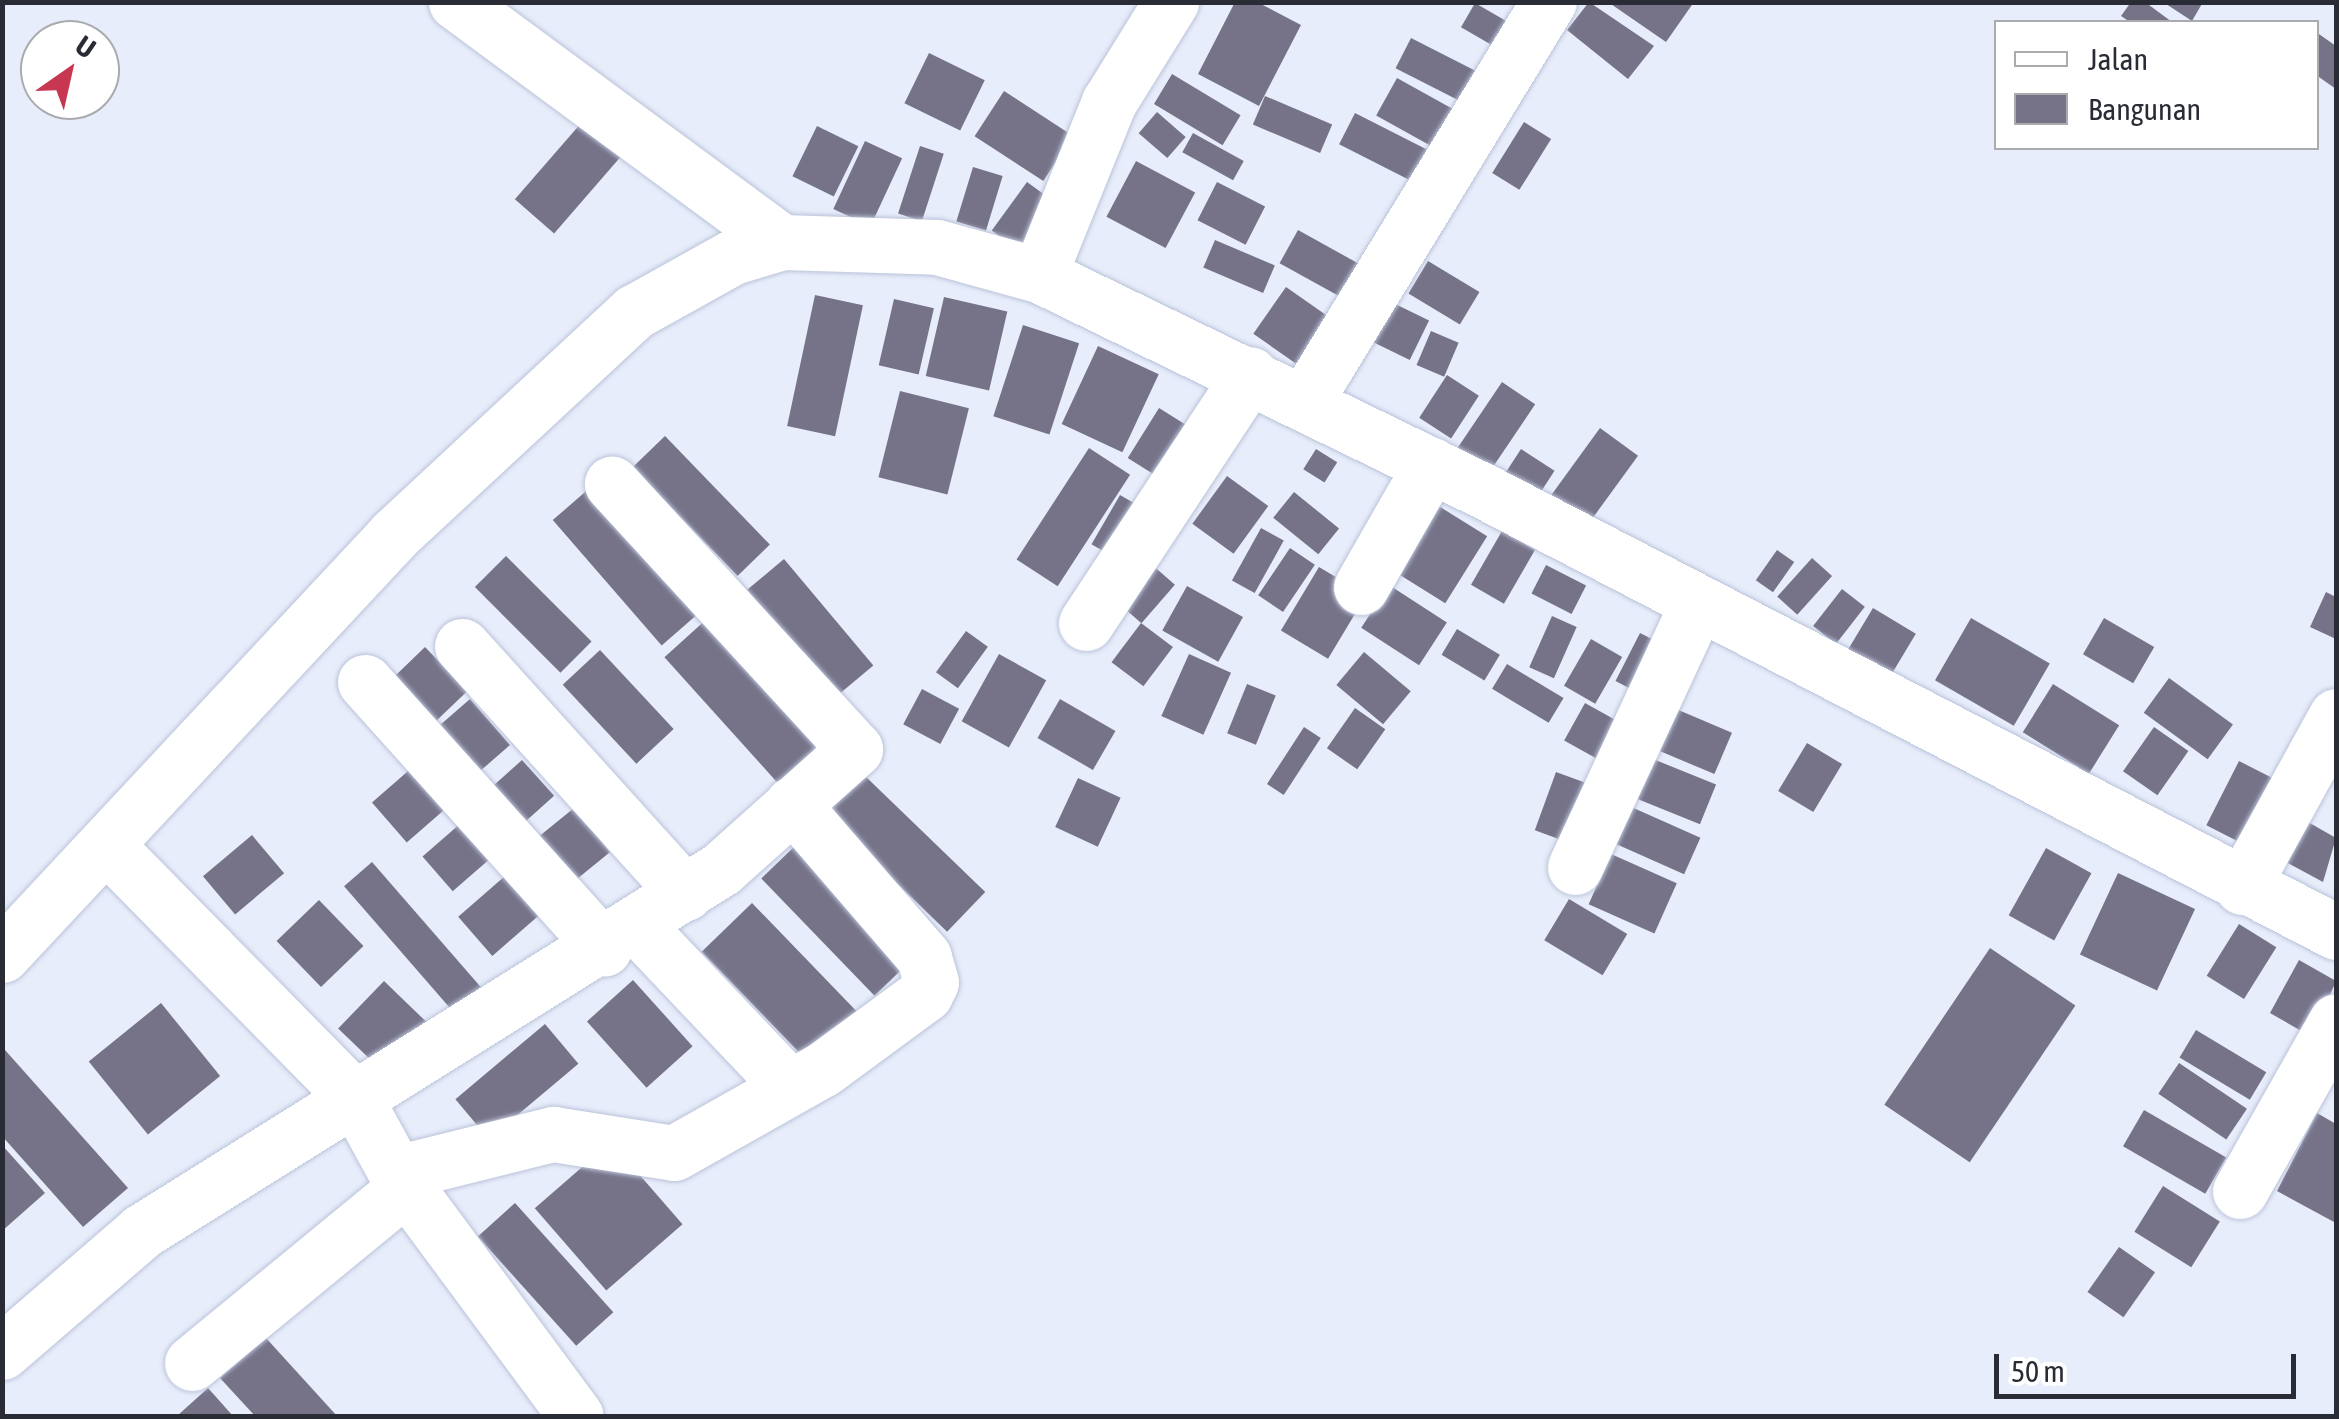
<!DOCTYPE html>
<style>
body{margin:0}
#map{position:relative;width:2339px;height:1419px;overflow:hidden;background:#e8edfb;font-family:"Asap Condensed",sans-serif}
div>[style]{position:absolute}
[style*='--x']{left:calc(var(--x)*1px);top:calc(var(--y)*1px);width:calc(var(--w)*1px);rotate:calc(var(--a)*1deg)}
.building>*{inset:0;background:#767389;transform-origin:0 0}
.roads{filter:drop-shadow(0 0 2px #bac3d9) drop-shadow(0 0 2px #bac3d9)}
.minor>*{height:55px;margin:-27.5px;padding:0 27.5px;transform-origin:27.5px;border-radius:27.5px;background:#fff}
span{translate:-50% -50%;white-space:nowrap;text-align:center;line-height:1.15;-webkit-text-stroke:10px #fff;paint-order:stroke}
.frame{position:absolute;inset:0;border:5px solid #292c35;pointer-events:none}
.legend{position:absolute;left:1994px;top:20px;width:325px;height:130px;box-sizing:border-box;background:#fff;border:2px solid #a9abae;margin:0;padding:12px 18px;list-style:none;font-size:30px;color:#292c35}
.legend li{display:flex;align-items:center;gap:20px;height:50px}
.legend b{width:50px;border:2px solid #a9abae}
.north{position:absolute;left:20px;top:20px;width:100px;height:100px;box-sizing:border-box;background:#fff;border:2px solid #a9abae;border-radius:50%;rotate:34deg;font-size:28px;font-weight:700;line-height:40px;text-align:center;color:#292c35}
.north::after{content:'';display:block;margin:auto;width:35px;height:45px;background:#c73750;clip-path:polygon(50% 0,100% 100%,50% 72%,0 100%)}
.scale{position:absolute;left:1994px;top:1354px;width:302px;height:45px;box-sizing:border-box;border:5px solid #292c35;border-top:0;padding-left:12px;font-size:30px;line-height:35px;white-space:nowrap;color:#292c35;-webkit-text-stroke:8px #fff;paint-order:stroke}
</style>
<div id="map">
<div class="building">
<div style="clip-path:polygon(1235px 2px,1257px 2px,1301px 25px,1259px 106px,1198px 74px)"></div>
<div style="clip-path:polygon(1589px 2px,1654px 46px,1628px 79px,1567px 30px)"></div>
<div style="clip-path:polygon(1608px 2px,1694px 2px,1666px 42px)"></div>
<div style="clip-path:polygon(2131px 2px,2145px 2px,2172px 22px,2130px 22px,2121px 16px)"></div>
<div style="clip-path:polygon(2163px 2px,2203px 2px,2192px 21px)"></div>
<div style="left:1475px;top:3px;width:56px;height:28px;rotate:30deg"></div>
<div style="clip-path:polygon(2316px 32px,2336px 46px,2336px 89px,2316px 75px)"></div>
<div style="left:1411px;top:38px;width:97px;height:34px;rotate:27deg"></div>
<div style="left:929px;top:53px;width:62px;height:56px;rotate:26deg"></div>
<div style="left:1172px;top:74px;width:80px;height:35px;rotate:31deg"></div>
<div style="left:1397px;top:78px;width:85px;height:43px;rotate:29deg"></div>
<div style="left:1004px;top:91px;width:82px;height:54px;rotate:33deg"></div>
<div style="left:1265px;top:96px;width:73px;height:31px;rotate:23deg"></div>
<div style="left:1157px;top:112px;width:38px;height:28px;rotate:41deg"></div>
<div style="left:1355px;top:113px;width:106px;height:35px;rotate:27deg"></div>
<div style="left:589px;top:114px;width:52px;height:113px;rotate:41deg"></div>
<div style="left:1524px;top:122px;width:32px;height:60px;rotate:32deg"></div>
<div style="left:817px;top:126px;width:46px;height:56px;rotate:26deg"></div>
<div style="left:1193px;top:133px;width:58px;height:22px;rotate:29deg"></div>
<div style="left:865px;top:141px;width:41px;height:75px;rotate:25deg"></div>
<div style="left:920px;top:146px;width:25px;height:71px;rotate:18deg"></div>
<div style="left:1136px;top:161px;width:67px;height:63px;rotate:28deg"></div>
<div style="left:973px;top:167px;width:31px;height:57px;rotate:17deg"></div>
<div style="left:1027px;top:182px;width:42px;height:60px;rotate:36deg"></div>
<div style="left:1217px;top:182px;width:54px;height:43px;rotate:27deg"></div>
<div style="left:1298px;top:230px;width:90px;height:38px;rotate:29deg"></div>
<div style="left:1215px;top:240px;width:65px;height:30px;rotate:23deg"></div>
<div style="left:1428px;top:261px;width:60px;height:38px;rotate:31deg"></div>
<div style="left:1286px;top:287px;width:72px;height:57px;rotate:35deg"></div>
<div style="left:815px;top:295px;width:49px;height:134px;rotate:12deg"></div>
<div style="left:944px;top:297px;width:65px;height:81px;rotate:13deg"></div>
<div style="left:894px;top:299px;width:41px;height:68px;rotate:13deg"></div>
<div style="left:1385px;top:299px;width:49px;height:44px;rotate:26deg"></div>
<div style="left:1023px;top:325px;width:59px;height:96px;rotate:18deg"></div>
<div style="left:1431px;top:331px;width:30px;height:37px;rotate:23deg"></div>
<div style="left:1098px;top:346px;width:67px;height:86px;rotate:25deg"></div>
<div style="left:1447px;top:375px;width:38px;height:51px;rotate:33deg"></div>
<div style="left:1502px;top:382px;width:40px;height:84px;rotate:34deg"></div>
<div style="left:900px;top:391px;width:71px;height:89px;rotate:14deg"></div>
<div style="left:1159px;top:408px;width:47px;height:59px;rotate:32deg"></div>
<div style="left:1600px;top:428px;width:47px;height:85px;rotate:36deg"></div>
<div style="left:665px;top:436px;width:151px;height:45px;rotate:46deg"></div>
<div style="left:1089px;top:448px;width:49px;height:133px;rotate:33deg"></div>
<div style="left:1316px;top:449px;width:25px;height:24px;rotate:32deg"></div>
<div style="left:1521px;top:449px;width:40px;height:31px;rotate:33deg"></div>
<div style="left:1227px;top:476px;width:51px;height:59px;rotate:36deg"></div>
<div style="left:592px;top:486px;width:166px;height:52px;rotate:49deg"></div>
<div style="left:1294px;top:492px;width:58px;height:33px;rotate:39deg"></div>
<div style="left:1120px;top:495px;width:32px;height:57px;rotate:30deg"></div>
<div style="left:1421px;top:495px;width:78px;height:79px;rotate:32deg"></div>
<div style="left:1261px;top:528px;width:26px;height:60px;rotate:29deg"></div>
<div style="left:1502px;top:531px;width:38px;height:62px;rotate:30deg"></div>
<div style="left:1290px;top:548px;width:30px;height:57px;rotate:34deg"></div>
<div style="left:1777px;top:550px;width:21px;height:37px;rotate:35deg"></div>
<div style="left:506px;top:556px;width:121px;height:44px;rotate:45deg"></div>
<div style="left:1812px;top:558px;width:27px;height:52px;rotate:42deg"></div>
<div style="left:784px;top:559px;width:139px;height:48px;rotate:50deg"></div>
<div style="left:1150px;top:563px;width:33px;height:51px;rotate:41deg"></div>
<div style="left:1546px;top:565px;width:45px;height:32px;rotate:27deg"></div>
<div style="left:1319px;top:567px;width:55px;height:74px;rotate:31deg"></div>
<div style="left:1389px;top:585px;width:69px;height:51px;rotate:33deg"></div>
<div style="left:1187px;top:586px;width:64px;height:51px;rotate:29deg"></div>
<div style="left:1842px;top:589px;width:29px;height:47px;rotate:38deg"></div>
<div style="clip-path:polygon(2326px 592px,2336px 597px,2336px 639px,2310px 627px)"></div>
<div style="left:1873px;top:608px;width:50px;height:74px;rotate:31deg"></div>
<div style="left:1552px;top:616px;width:27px;height:56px;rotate:24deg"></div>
<div style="left:709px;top:617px;width:174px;height:60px;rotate:48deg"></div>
<div style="left:1971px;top:618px;width:91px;height:72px;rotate:30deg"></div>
<div style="left:2104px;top:618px;width:58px;height:42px;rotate:30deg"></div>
<div style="left:1141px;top:623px;width:40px;height:49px;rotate:37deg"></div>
<div style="left:1457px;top:629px;width:50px;height:30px;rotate:31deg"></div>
<div style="left:966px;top:631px;width:27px;height:51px;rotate:36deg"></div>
<div style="left:1640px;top:633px;width:36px;height:54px;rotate:27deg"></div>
<div style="left:1591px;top:639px;width:36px;height:54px;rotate:30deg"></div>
<div style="left:425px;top:647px;width:61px;height:55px;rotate:46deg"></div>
<div style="left:600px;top:650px;width:108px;height:51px;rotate:47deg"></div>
<div style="left:1364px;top:652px;width:61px;height:43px;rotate:40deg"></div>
<div style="left:999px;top:654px;width:54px;height:77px;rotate:29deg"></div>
<div style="left:1189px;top:654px;width:46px;height:68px;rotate:24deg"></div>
<div style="left:1507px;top:664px;width:66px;height:29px;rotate:31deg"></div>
<div style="left:2169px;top:678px;width:79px;height:43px;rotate:36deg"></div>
<div style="left:1247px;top:684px;width:31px;height:53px;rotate:22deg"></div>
<div style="left:2053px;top:684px;width:78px;height:57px;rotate:32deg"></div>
<div style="left:922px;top:689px;width:42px;height:40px;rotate:28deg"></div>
<div style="left:470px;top:699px;width:61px;height:48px;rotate:49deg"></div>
<div style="left:1060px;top:699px;width:64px;height:45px;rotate:30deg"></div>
<div style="left:1585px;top:703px;width:54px;height:43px;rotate:29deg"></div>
<div style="left:1662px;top:703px;width:76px;height:45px;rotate:23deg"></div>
<div style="left:1355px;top:708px;width:37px;height:49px;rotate:35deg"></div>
<div style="left:1304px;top:727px;width:20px;height:68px;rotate:33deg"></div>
<div style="left:2154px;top:727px;width:42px;height:54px;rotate:35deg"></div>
<div style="left:1807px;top:743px;width:41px;height:56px;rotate:31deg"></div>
<div style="left:1653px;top:759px;width:68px;height:43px;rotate:22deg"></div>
<div style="left:522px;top:760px;width:48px;height:48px;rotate:48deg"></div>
<div style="left:2239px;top:761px;width:49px;height:72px;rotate:27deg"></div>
<div style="left:415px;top:765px;width:53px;height:57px;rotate:49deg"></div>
<div style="left:1556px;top:772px;width:46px;height:62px;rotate:20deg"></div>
<div style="left:863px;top:774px;width:170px;height:55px;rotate:44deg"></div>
<div style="left:1078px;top:778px;width:47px;height:54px;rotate:25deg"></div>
<div style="left:1620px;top:802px;width:88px;height:40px;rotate:24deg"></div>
<div style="left:574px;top:808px;width:57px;height:59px;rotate:51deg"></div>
<div style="clip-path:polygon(2308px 822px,2336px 838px,2323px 882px,2286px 862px)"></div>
<div style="left:461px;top:823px;width:46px;height:51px;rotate:49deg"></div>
<div style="left:252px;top:835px;width:50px;height:64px;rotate:50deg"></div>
<div style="left:798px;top:843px;width:163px;height:51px;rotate:46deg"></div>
<div style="left:2046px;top:848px;width:52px;height:77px;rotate:29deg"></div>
<div style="left:1611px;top:854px;width:72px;height:55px;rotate:24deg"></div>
<div style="left:372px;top:862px;width:171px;height:37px;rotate:49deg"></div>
<div style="left:2118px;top:873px;width:85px;height:90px;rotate:25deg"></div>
<div style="left:505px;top:876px;width:52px;height:62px;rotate:49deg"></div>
<div style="left:1569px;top:899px;width:68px;height:48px;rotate:31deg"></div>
<div style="left:319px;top:900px;width:64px;height:59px;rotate:46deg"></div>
<div style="left:752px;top:903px;width:165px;height:70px;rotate:46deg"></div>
<div style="left:2239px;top:924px;width:44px;height:61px;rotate:32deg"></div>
<div style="left:1990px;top:948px;width:103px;height:189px;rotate:34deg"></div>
<div style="clip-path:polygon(2299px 960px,2336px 981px,2312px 1037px,2270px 1013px)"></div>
<div style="left:633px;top:980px;width:89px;height:62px;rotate:48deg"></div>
<div style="left:384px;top:981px;width:61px;height:66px;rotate:44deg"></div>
<div style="left:161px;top:1003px;width:94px;height:93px;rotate:51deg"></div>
<div style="left:545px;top:1024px;width:52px;height:117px;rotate:50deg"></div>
<div style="left:2196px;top:1030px;width:82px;height:32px;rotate:31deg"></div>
<div style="clip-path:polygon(5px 1050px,128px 1188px,83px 1227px,2px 1136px)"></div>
<div style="left:2179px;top:1063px;width:82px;height:37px;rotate:34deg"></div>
<div style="left:2144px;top:1110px;width:95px;height:42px;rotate:30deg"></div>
<div style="clip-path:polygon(2317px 1113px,2336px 1124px,2334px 1222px,2277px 1191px)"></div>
<div style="left:611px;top:1142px;width:109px;height:101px;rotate:49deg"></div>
<div style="clip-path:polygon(2px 1145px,45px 1193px,2px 1231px)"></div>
<div style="left:2163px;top:1186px;width:67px;height:54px;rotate:32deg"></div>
<div style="left:515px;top:1203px;width:147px;height:50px;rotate:48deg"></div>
<div style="left:2119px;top:1247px;width:44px;height:55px;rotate:35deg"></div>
<div style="clip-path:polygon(266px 1338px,337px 1416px,255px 1416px,220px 1378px)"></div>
<div style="clip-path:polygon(208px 1388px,233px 1416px,177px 1416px)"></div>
</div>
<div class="roads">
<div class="minor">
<div style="--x:456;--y:2;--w:405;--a:36.4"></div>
<div style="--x:1039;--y:275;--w:187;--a:-68"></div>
<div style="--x:1109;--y:102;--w:118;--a:-58.2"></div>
<div style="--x:1305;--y:401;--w:468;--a:-58.6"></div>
<div style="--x:1361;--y:587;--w:141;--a:-60.2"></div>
<div style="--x:1086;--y:623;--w:298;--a:-56.6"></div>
<div style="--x:462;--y:646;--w:333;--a:47.9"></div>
<div style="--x:365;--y:682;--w:358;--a:48.1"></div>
<div style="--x:108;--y:847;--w:352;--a:45.5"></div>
<div style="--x:355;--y:1098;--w:85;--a:61.3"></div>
<div style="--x:396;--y:1173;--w:302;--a:53.5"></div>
<div style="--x:1575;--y:867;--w:288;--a:-65.1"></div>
<div style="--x:2242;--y:887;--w:195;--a:-61.2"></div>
<div style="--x:637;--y:926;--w:222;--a:46.5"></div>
<div style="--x:2;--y:955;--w:575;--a:-46.97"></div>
<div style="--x:394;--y:535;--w:328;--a:-42.9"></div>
<div style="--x:634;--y:312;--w:113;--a:-29.1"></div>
<div style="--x:733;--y:257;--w:51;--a:-17"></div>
<div style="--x:782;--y:242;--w:155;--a:1.8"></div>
<div style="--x:937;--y:247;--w:106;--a:15.4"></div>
<div style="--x:1039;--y:275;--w:488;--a:25.9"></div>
<div style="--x:1478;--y:488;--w:966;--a:27.36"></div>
<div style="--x:396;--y:1173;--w:162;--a:-14"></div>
<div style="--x:553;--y:1134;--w:122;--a:8.9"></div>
<div style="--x:674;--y:1153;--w:171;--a:-29.4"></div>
<div style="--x:823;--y:1069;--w:127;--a:-36.3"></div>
<div style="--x:925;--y:994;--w:13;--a:-63"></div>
<div style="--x:931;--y:982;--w:26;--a:-106"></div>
<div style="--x:924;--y:957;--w:202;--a:-130.8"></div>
<div style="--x:2240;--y:1191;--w:195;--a:-60.5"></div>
<div style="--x:2;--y:1352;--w:185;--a:-40.8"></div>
<div style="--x:142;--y:1231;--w:683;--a:-32.01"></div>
<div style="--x:721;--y:869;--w:180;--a:-41.8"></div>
<div style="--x:855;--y:749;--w:360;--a:-132.5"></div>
<div style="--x:192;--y:1363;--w:277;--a:-39.4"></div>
</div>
</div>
<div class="frame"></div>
<ul class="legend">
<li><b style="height:12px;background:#fff"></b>Jalan</li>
<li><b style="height:28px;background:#767389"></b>Bangunan</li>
</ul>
<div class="north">U</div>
<div class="scale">50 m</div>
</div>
